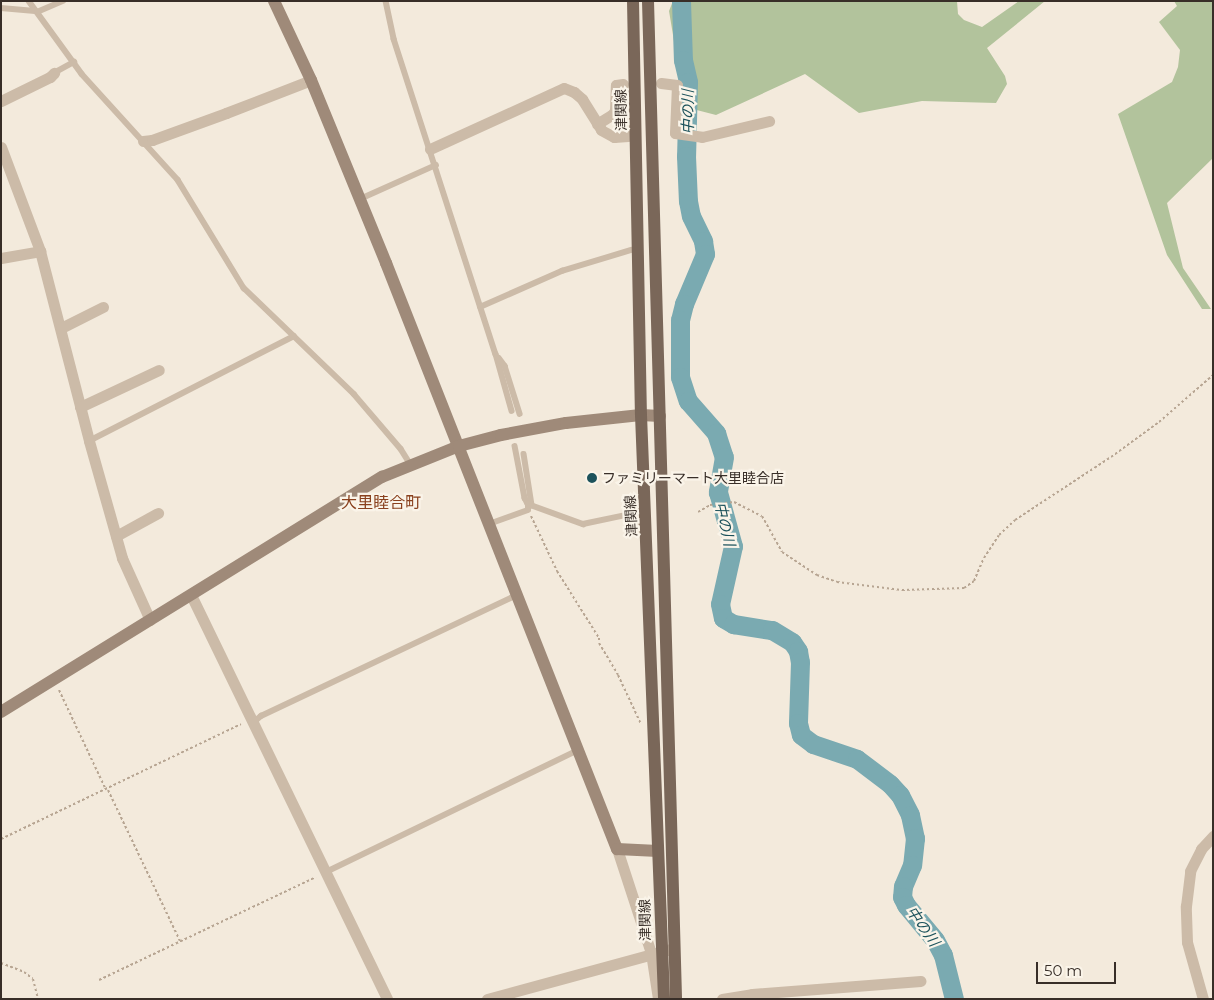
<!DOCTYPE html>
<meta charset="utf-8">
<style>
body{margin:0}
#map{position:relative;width:1214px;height:1000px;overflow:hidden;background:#f3eadc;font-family:Montserrat,"Noto Sans JP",sans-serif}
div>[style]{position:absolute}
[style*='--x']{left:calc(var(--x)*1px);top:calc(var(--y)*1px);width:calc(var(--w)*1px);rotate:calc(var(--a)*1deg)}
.green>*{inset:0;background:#b2c39c}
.river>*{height:19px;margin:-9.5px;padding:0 9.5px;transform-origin:9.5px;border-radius:9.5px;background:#7aaab1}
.path>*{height:2px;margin-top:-1px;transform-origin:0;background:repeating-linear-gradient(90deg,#b7a592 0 2.5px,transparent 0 5px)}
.lane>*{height:5.5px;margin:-2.75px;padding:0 2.75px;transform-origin:2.75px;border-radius:2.75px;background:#ccbba8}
.street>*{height:11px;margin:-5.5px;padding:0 5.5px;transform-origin:5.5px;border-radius:5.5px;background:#ccbba8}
.secondary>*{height:12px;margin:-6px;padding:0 6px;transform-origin:6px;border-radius:6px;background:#9f8a79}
.primary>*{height:12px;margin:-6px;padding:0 6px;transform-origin:6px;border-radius:6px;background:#7a6759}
.dots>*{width:14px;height:14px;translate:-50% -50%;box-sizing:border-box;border:2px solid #faf4e9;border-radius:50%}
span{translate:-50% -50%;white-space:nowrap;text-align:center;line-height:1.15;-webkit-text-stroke:4.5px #faf4e9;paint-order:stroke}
.street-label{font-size:14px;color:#382e28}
.poi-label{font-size:14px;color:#382e28}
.left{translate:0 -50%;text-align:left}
.water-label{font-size:15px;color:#1c525b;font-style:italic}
.quarter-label{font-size:16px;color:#8a411e}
.frame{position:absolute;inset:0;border:2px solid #382e28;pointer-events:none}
.scale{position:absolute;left:1036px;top:962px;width:80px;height:22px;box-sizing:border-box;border:2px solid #382e28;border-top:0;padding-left:6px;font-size:15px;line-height:18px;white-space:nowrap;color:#382e28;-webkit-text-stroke:4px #faf4e9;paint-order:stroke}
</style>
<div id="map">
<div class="green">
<div style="clip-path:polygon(673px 1px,957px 1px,958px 14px,964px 20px,982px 27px,1019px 1px,1045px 1px,987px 48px,1005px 76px,1007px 84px,996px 103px,922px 101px,859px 113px,805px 74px,716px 115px,685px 107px,669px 11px)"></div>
<div style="clip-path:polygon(1174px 1px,1213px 1px,1213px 158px,1167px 203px,1183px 268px,1211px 309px,1202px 309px,1167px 255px,1118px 114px,1172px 82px,1178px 67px,1180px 50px,1159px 22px,1177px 6px)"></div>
</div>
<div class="river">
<div style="--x:681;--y:1;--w:59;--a:88.1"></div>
<div style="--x:683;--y:60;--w:23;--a:77"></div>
<div style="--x:688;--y:82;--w:74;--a:91.5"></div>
<div style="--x:686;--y:156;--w:45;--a:87.5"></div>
<div style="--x:688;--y:201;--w:15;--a:79"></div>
<div style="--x:691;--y:216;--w:28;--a:64"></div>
<div style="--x:703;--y:241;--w:13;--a:81"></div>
<div style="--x:705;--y:254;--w:54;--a:112.8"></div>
<div style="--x:684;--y:304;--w:16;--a:104"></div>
<div style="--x:680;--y:320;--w:57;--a:90"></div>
<div style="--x:680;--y:377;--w:25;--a:72"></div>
<div style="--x:688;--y:401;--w:43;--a:48.8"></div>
<div style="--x:716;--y:433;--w:25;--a:72"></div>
<div style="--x:724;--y:457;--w:36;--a:100"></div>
<div style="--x:718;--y:492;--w:56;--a:74.5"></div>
<div style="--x:733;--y:546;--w:59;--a:102.6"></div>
<div style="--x:720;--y:604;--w:14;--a:78"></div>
<div style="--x:723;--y:618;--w:12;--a:31"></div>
<div style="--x:733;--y:624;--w:39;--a:9"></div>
<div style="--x:772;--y:630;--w:23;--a:31"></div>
<div style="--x:792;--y:642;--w:11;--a:56"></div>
<div style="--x:798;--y:651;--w:11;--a:80"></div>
<div style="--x:800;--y:662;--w:61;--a:91.9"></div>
<div style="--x:798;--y:723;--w:12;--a:76"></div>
<div style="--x:801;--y:735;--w:15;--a:37"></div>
<div style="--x:813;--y:744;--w:46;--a:18.8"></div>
<div style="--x:857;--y:759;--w:41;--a:37.1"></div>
<div style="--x:890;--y:784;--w:15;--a:48"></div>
<div style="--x:900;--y:795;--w:22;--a:63"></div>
<div style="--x:910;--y:815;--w:24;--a:78"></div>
<div style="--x:915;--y:838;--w:27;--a:96"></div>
<div style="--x:912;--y:865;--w:23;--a:113"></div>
<div style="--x:903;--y:886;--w:11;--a:95"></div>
<div style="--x:902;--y:897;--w:9;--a:63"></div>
<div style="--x:906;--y:905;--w:45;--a:50.4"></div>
<div style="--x:935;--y:940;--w:17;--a:62"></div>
<div style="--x:943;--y:955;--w:45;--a:76"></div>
</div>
<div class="path">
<div style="--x:698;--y:512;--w:14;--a:-30"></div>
<div style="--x:710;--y:505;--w:24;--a:-7"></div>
<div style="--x:734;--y:502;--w:31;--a:27"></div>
<div style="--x:762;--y:516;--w:41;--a:60.9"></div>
<div style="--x:782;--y:552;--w:42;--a:33.3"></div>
<div style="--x:817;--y:575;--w:21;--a:19"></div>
<div style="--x:837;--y:582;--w:65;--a:7"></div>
<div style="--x:902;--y:590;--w:62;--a:-1.8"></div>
<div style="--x:964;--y:588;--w:12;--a:-35"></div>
<div style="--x:974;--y:581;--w:25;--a:-67"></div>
<div style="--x:984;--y:558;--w:27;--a:-57"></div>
<div style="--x:999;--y:535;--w:22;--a:-43"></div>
<div style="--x:1015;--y:520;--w:115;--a:-33.3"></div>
<div style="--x:1111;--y:457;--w:59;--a:-36.1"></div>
<div style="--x:1159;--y:422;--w:72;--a:-41"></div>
<div style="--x:531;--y:516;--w:61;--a:64.7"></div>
<div style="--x:557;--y:571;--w:79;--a:57.9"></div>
<div style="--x:599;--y:638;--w:5;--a:90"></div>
<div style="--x:599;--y:643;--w:37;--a:59"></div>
<div style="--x:618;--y:675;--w:54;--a:64.9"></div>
<div style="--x:59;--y:690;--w:110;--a:64.8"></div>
<div style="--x:108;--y:790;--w:167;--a:64.5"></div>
<div style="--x:1;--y:839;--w:266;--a:-25.6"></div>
<div style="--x:1;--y:963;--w:25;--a:21"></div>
<div style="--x:24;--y:972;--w:11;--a:38"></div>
<div style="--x:33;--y:979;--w:21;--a:76"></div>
<div style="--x:99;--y:980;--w:240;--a:-25.4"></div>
</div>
<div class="lane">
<div style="--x:29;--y:1;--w:90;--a:54"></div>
<div style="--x:82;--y:74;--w:143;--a:47.8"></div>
<div style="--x:178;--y:180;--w:127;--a:58.6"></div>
<div style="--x:244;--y:288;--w:153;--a:43.9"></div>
<div style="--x:354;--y:394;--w:72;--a:49.5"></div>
<div style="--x:401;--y:449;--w:19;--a:58"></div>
<div style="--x:386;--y:1;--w:39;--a:78"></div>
<div style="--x:394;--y:39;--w:331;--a:72.1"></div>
<div style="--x:496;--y:354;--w:59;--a:74.3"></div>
<div style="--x:1;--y:8;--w:34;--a:5"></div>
<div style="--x:37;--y:12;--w:28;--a:-23"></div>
<div style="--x:54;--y:73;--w:23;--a:-29"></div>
<div style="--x:360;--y:199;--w:83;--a:-24.1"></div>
<div style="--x:480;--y:307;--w:90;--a:-23.7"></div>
<div style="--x:562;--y:271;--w:72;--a:-16.9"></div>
<div style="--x:499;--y:358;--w:10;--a:53"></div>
<div style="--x:505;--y:366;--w:50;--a:72.6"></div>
<div style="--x:89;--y:441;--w:230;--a:-27.1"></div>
<div style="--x:515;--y:446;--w:53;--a:79.1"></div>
<div style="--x:525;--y:498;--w:7;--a:63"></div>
<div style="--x:524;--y:454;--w:52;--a:81.1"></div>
<div style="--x:489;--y:524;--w:41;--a:-19.7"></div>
<div style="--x:528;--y:510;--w:6;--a:-90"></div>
<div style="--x:528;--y:504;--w:59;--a:20"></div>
<div style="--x:583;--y:524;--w:44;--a:-11.8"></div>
<div style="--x:626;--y:515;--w:22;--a:27"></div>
<div style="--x:254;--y:722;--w:9;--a:-41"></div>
<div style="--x:261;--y:716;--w:283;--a:-25.3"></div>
<div style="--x:326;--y:872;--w:280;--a:-25.8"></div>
</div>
<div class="street">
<div style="--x:661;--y:83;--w:16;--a:7"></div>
<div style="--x:677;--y:85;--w:48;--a:92.4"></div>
<div style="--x:675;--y:133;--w:27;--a:8"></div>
<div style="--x:702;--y:137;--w:69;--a:-13.4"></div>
<div style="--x:1;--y:101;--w:55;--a:-26.1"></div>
<div style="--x:50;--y:77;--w:6;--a:-45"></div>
<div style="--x:597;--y:124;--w:19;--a:-32"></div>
<div style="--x:613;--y:114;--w:4;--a:-63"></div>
<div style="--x:615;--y:110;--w:25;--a:-88"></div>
<div style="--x:616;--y:85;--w:7;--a:-8"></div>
<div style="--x:143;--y:141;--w:9;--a:-6"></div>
<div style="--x:152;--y:140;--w:79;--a:-20"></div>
<div style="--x:226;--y:113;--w:91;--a:-21.2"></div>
<div style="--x:1;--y:147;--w:111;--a:69.4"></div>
<div style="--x:40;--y:251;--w:196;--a:75.5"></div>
<div style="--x:89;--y:441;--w:122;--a:74.2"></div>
<div style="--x:122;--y:558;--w:68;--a:65.7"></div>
<div style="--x:430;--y:149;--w:147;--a:-24.5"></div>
<div style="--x:564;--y:88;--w:11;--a:22"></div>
<div style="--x:574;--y:92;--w:11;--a:41"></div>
<div style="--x:582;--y:99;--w:36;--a:58"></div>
<div style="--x:601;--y:130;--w:15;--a:28"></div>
<div style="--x:614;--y:137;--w:14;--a:-4"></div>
<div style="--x:1;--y:258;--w:40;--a:-10"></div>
<div style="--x:61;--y:328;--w:47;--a:-26.6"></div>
<div style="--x:80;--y:407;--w:87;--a:-25.1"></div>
<div style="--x:116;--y:536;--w:48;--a:-28.7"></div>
<div style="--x:191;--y:595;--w:449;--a:64.1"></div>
<div style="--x:617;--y:849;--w:109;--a:71.9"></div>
<div style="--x:651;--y:953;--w:47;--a:81.3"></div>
<div style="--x:487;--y:999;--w:191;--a:-15.2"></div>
<div style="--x:722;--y:999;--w:30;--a:-9"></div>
<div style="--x:752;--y:994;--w:169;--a:-4.4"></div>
<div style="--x:1203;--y:999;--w:59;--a:-105.7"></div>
<div style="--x:1187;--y:942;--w:36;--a:-92"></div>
<div style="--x:1186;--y:906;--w:35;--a:-83"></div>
<div style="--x:1190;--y:871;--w:25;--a:-63"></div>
<div style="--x:1201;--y:849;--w:18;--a:-47"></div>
</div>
<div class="secondary">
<div style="--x:274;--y:1;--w:87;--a:64.9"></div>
<div style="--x:311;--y:80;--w:198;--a:67.7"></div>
<div style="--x:386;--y:263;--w:630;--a:68.49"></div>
<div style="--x:617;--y:849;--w:41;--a:2.8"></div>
<div style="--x:1;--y:712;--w:448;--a:-31.7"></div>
<div style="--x:382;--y:477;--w:83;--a:-21.9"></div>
<div style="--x:459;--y:446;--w:43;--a:-14.7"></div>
<div style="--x:501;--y:435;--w:66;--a:-10.5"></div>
<div style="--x:566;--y:423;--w:75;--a:-6.1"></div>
<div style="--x:641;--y:415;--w:19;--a:3"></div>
</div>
<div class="primary">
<div style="--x:633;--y:1;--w:414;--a:88.9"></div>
<div style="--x:641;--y:415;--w:584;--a:87.74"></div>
<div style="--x:648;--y:1;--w:998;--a:88.39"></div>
</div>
<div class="dots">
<div style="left:592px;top:478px;background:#1c525b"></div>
</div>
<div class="street-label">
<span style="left:621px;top:110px;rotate:-91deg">津関線</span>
<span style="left:631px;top:516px;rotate:-93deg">津関線</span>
<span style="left:645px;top:920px;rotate:-91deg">津関線</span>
</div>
<div class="poi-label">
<span class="left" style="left:602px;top:478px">ファミリーマート大里睦合店</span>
</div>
<div class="water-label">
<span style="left:688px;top:112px;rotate:-90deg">中の川</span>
<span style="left:725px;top:524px;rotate:77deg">中の川</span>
<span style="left:923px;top:926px;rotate:55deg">中の川</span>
</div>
<div class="quarter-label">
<span style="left:381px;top:503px">大里睦合町</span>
</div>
<div class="frame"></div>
<div class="scale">50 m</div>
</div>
